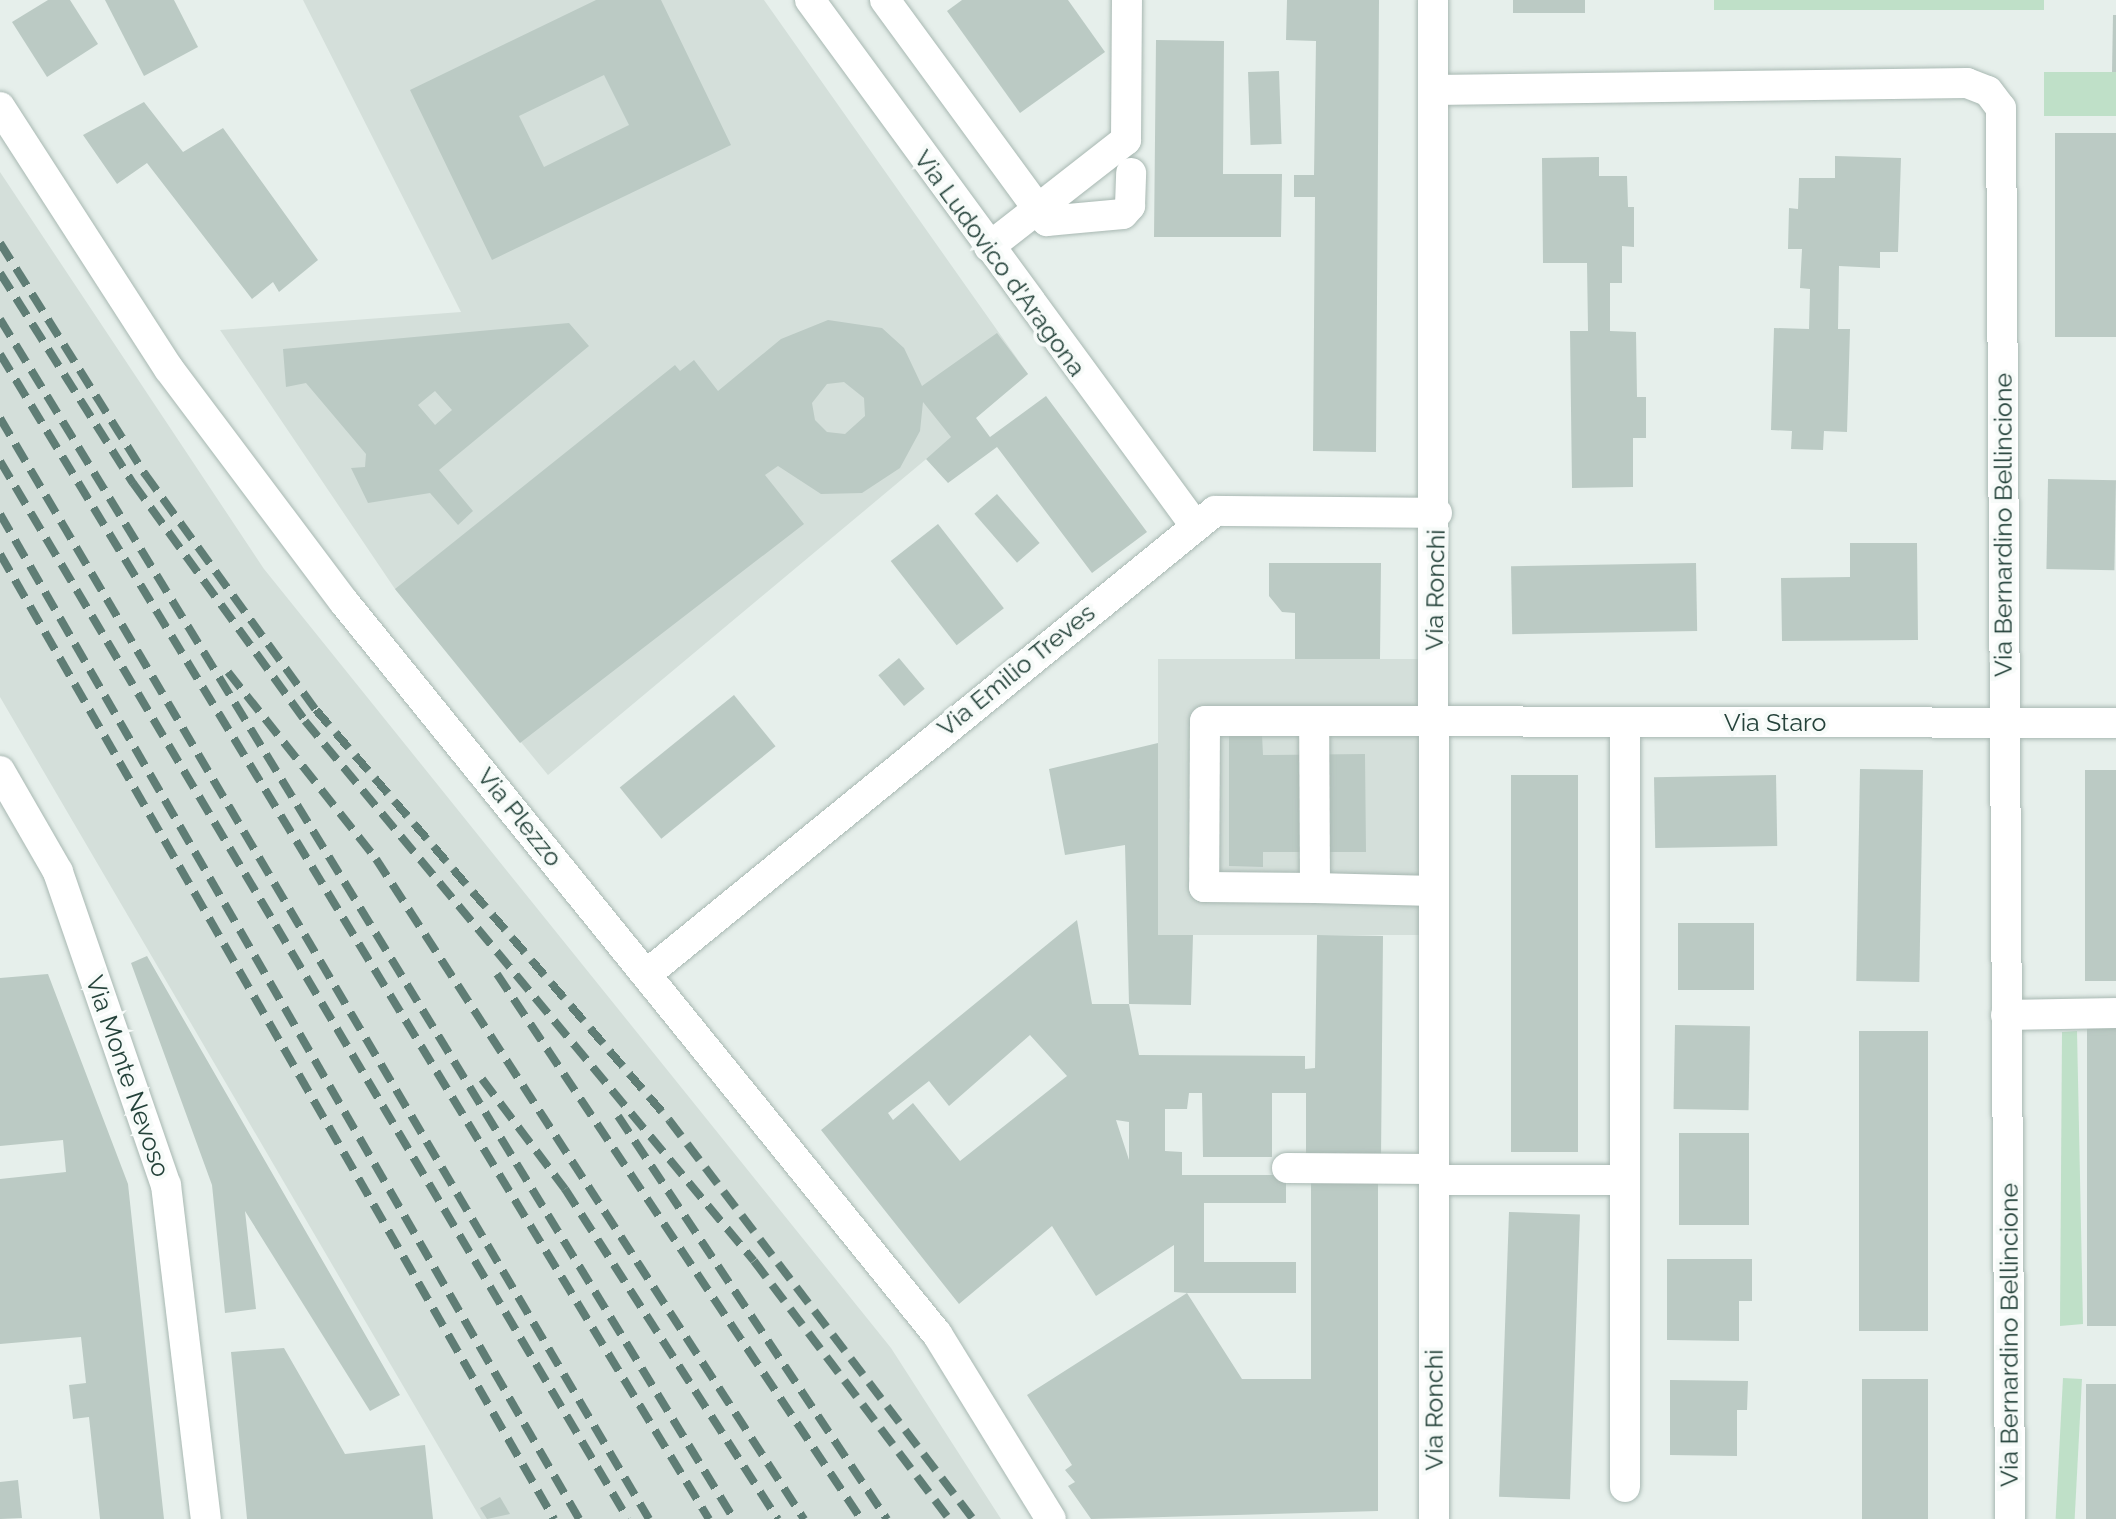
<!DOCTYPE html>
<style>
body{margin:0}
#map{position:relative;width:2116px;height:1519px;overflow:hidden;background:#e6efeb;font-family:Raleway,sans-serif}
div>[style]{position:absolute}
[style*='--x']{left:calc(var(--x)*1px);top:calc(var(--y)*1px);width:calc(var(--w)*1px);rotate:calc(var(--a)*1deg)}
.built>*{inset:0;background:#d4dfda;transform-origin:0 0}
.green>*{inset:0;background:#bfe0c8;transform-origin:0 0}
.building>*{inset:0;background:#bbcac4;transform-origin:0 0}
.roads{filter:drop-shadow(0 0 2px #a8b8b2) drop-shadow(0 0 2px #a8b8b2)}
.minor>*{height:30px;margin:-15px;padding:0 15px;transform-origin:15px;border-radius:15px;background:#fff}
.rail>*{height:8px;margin-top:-4px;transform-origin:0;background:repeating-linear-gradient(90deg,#5f7d75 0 20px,transparent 0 30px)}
span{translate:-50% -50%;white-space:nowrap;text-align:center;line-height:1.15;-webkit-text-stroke:8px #f7fbf9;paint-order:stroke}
.street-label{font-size:25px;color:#24423a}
</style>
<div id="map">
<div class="built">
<div style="clip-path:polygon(303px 0,764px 0,1028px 374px,548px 775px,395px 589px,220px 330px,461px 312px)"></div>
<div style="clip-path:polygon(0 172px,264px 569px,891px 1348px,1001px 1519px,481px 1519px,0 697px)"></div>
<div style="left:1158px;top:659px;width:268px;height:276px"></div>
</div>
<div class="green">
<div style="left:1714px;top:0;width:330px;height:10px"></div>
<div style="left:2044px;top:72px;width:72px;height:44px"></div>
<div style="clip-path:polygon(2077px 1031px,2083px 1324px,2060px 1326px,2062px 1032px)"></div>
<div style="left:2063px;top:1378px;width:19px;height:141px;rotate:3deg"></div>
</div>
<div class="building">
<div style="clip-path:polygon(48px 0,70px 0,98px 44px,47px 77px,12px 22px)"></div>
<div style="clip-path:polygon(105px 0,174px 0,198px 47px,144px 76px)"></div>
<div style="clip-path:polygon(evenodd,596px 0,661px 0,731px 145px,492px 260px,410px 90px,596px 0,604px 75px,629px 125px,544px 167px,519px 116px,604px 75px)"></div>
<div style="clip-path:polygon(962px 0,1068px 0,1105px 52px,1020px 113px,947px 11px)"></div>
<div style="clip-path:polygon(1287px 0,1379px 0,1376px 452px,1313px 451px,1315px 197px,1294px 197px,1294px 175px,1314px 175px,1316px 41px,1286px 40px)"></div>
<div style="left:1513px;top:0;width:72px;height:13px"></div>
<div style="clip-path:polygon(2113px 15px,2116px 15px,2116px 72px,2112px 72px)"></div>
<div style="clip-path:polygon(1156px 40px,1224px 41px,1223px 174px,1282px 174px,1281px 237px,1154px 237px)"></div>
<div style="left:1279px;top:71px;width:73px;height:31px;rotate:88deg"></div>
<div style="clip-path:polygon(144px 102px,183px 152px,223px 128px,318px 260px,279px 292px,273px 282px,252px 299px,147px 163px,117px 184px,83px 135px)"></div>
<div style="left:2116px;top:133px;width:204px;height:61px;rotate:90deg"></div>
<div style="clip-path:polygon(1835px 156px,1901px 158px,1898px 252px,1880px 252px,1880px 268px,1839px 266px,1838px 329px,1850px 329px,1847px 432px,1824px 431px,1823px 450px,1791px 449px,1792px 431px,1771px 430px,1774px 328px,1809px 329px,1810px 289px,1800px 288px,1802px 249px,1788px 249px,1789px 208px,1798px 209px,1799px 178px,1835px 178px)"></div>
<div style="clip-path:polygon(1599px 157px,1599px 176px,1627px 176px,1628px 207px,1634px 207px,1634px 247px,1622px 246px,1622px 283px,1610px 283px,1610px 331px,1636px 332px,1637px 397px,1646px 397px,1646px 438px,1633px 438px,1633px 487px,1572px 488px,1570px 331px,1588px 331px,1587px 263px,1543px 263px,1542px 158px)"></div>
<div style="clip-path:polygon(evenodd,828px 320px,882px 328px,904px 348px,922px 386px,997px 333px,1028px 374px,976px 418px,990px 437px,1046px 396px,1147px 532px,1092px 573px,997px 447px,948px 483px,926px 459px,951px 437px,923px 402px,920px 431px,900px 468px,862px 493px,821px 494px,778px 466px,765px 475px,804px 524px,520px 743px,395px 589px,675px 365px,680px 371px,694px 360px,718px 391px,781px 339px,828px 320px,844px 382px,864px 398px,865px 416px,845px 434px,827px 432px,815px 420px,812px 403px,827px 384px,844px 382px)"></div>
<div style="clip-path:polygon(evenodd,569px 323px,589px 346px,439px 470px,473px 511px,458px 525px,430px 493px,368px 503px,351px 468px,365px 467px,366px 454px,306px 383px,286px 387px,283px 349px,569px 323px,435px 391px,452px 410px,435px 425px,418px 405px,435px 391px)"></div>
<div style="left:2048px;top:479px;width:68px;height:90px;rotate:1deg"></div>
<div style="left:997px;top:494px;width:65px;height:30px;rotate:49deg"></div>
<div style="left:938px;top:524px;width:107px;height:60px;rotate:52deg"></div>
<div style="clip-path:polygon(1850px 543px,1917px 543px,1918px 640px,1782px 641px,1781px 578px,1850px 577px)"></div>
<div style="clip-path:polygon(1269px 563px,1381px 563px,1380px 659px,1295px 659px,1295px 613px,1282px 612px,1269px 596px)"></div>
<div style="left:1696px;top:563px;width:68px;height:185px;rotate:89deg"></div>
<div style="left:899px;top:658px;width:40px;height:27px;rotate:50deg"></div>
<div style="left:734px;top:695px;width:66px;height:147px;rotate:51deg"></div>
<div style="clip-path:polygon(1229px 734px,1262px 734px,1263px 755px,1365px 754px,1366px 852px,1263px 852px,1263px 867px,1229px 866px)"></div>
<div style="clip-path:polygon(1158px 743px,1158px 935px,1193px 935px,1191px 1005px,1129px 1004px,1125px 845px,1065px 855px,1049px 769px)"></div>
<div style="left:1860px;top:769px;width:63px;height:212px;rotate:1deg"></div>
<div style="left:2085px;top:770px;width:31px;height:211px"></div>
<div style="left:1511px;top:775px;width:67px;height:377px"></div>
<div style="left:1776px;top:775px;width:71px;height:122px;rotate:89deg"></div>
<div style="clip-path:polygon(evenodd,1077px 920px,1092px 1004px,1129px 1004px,1139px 1055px,1305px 1056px,1305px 1069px,1315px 1068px,1317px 935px,1383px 936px,1381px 1159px,1306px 1159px,1306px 1093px,1272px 1093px,1272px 1157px,1203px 1157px,1202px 1093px,1189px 1093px,1187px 1109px,1165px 1109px,1165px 1151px,1182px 1152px,1182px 1175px,1286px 1175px,1286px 1203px,1204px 1203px,1204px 1262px,1296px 1262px,1296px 1293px,1187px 1293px,1242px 1379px,1311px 1379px,1311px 1175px,1378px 1175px,1378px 1511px,1091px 1519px,1068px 1486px,1075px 1482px,1065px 1470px,1072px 1465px,1027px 1395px,1187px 1293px,1174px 1292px,1174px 1245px,1096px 1296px,1052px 1226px,959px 1304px,821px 1130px,1077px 920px,1030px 1035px,1067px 1076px,960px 1161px,913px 1103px,893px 1120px,888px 1113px,929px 1081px,949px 1106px,1030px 1035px,1077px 920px,1116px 1120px,1129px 1122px,1129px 1160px,1116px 1120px)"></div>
<div style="left:1678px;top:923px;width:76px;height:67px"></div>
<div style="clip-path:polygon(147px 956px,400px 1395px,370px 1411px,245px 1211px,256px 1309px,225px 1313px,212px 1185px,131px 963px)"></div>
<div style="clip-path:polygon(48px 974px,128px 1184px,164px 1519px,100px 1519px,89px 1417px,73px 1419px,69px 1385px,86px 1383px,81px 1337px,0 1344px,0 1179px,66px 1172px,63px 1140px,0 1146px,0 978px)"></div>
<div style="left:1675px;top:1025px;width:75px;height:84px;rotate:1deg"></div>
<div style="left:2087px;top:1027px;width:29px;height:299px"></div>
<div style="left:1859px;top:1031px;width:69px;height:300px"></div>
<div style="left:1679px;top:1133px;width:70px;height:92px"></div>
<div style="left:1509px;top:1212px;width:71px;height:285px;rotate:2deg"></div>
<div style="clip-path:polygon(1667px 1259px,1752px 1259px,1752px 1301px,1739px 1301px,1739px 1341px,1667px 1340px)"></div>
<div style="clip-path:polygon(284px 1348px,345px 1454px,425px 1445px,433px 1519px,247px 1519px,231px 1352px)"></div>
<div style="left:1862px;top:1379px;width:66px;height:140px"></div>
<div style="clip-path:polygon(1670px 1380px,1748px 1381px,1747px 1410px,1737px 1410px,1737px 1456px,1670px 1455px)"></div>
<div style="left:2086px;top:1384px;width:30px;height:135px"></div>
<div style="clip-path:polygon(18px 1480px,22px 1518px,0 1519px,0 1482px)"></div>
<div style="clip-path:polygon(500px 1497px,510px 1514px,487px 1519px,480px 1508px)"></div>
</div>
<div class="roads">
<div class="minor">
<div style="--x:810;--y:0;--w:650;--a:53.77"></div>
<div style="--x:885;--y:0;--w:274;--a:53.8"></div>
<div style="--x:1047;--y:221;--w:76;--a:-5.3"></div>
<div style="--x:1123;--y:214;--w:11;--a:-49"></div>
<div style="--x:1130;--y:206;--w:33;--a:-88"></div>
<div style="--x:1433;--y:0;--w:1519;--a:89.96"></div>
<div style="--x:1434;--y:90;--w:533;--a:-0.75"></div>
<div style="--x:1967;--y:83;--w:22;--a:21"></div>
<div style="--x:1988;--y:91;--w:21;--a:53"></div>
<div style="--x:2001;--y:108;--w:1411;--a:89.63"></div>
<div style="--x:0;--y:107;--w:312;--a:57.2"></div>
<div style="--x:169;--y:369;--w:291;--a:53.1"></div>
<div style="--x:344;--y:602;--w:942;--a:50.99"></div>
<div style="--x:937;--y:1334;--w:217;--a:58.4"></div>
<div style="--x:989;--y:247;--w:174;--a:-38"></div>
<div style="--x:1126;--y:140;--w:140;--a:-89.6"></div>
<div style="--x:1314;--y:721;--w:109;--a:180"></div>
<div style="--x:1205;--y:721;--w:166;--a:90.3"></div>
<div style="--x:1204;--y:887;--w:111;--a:0.5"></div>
<div style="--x:0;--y:771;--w:116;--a:60.1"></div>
<div style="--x:58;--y:872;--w:331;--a:71"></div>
<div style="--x:166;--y:1185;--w:336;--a:83.2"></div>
<div style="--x:1434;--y:891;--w:119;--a:-178.6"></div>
<div style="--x:1315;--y:888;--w:167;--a:-90.3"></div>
<div style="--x:1314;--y:721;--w:802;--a:0.14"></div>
<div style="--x:648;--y:973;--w:731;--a:-39.17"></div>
<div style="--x:1215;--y:511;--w:222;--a:0.5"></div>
<div style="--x:2006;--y:1015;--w:110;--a:-1"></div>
<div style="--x:1287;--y:1168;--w:147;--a:0.4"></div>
<div style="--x:1434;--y:1180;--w:188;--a:0"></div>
<div style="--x:1625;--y:1487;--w:765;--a:-90"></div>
</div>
</div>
<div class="rail">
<div style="--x:0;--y:243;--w:273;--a:57.9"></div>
<div style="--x:145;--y:474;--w:291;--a:54.1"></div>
<div style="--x:316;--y:710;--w:541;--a:49.27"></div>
<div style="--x:669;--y:1120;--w:502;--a:52.7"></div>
<div style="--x:0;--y:273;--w:249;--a:57.7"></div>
<div style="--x:133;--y:483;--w:294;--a:54.1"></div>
<div style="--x:305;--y:721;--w:702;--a:50.26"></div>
<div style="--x:754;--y:1261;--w:323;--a:52.9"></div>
<div style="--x:0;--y:319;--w:1407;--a:58.55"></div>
<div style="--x:0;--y:354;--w:1364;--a:58.68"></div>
<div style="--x:0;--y:418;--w:1278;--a:59.48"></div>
<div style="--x:0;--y:461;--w:1230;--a:59.31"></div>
<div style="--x:0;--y:514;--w:1160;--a:60.05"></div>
<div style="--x:0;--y:554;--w:1113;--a:60.14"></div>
<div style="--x:228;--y:672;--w:238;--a:51.6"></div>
<div style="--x:376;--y:859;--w:787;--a:57.04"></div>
<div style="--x:497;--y:974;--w:655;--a:56.26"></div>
<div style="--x:482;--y:1079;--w:138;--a:53"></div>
<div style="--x:565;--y:1189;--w:393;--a:57.2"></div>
<div style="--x:618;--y:1116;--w:485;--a:56.3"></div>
</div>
<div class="street-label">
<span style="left:1000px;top:263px;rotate:54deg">Via Ludovico d'Aragona</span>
<span style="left:2003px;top:525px;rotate:-90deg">Via Bernardino Bellincione</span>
<span style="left:1435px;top:590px;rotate:-89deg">Via Ronchi</span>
<span style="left:1016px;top:670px;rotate:-39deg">Via Emilio Treves</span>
<span style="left:1775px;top:722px">Via Staro</span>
<span style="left:520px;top:817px;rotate:51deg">Via Plezzo</span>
<span style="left:128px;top:1076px;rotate:71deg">Via Monte Nevoso</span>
<span style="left:2009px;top:1335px;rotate:-90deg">Via Bernardino Bellincione</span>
<span style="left:1434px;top:1410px;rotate:-90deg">Via Ronchi</span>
</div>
</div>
